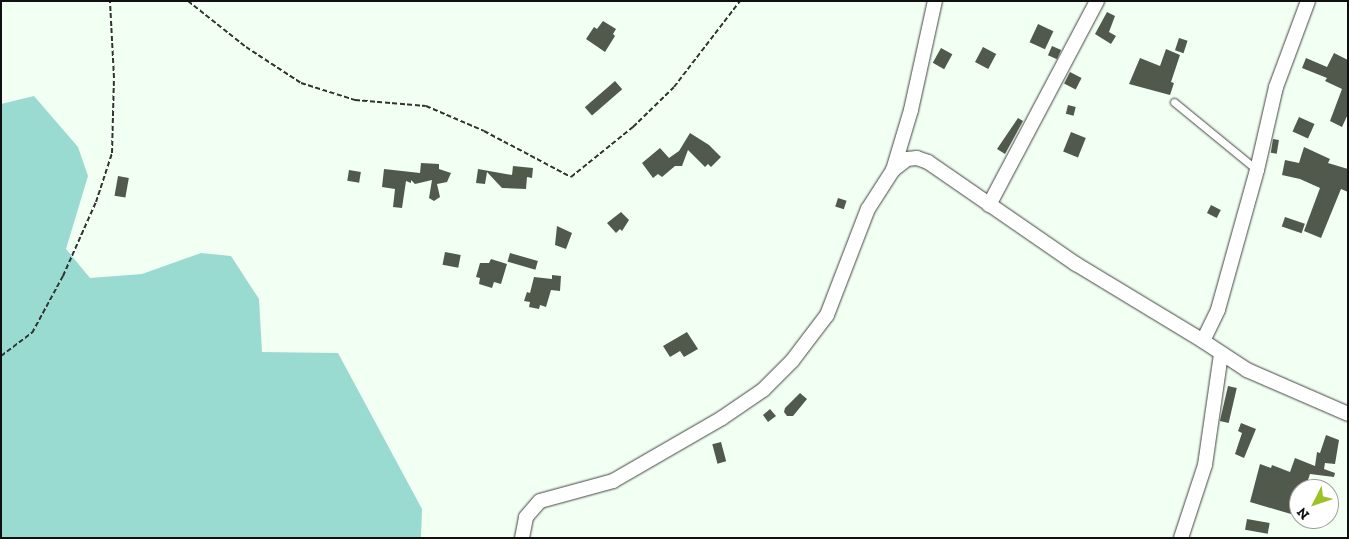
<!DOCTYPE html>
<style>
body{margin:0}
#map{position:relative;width:1349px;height:539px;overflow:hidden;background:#f2fff3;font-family:"Zilla Slab",serif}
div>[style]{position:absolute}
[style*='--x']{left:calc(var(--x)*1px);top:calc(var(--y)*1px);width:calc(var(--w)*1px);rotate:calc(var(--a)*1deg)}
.forest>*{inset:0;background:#9adbd1}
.building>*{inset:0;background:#50594c;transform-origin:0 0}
.path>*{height:2px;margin-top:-1px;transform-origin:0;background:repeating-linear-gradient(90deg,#323232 0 5px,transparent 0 7.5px)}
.roads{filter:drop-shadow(0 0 1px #434343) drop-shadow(0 0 1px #434343)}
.lane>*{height:7px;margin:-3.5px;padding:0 3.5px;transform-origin:3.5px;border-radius:3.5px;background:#fff}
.street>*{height:14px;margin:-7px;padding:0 7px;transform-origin:7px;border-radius:7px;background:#fff}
span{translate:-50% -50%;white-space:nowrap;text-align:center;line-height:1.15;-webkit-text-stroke:5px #fff;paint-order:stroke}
.frame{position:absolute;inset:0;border:2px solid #101010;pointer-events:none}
.north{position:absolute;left:1289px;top:479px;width:50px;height:50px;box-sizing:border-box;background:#fff;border:1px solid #9f9f9f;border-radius:50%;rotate:229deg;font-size:14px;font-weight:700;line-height:20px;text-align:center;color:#101010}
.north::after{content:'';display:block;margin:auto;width:18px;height:22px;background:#9dc225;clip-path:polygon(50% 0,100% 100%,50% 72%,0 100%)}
</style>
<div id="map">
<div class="forest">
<div style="clip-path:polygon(34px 96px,78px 147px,88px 176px,66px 249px,90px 278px,142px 274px,201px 253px,231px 256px,259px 299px,262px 352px,338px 353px,422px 509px,421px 538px,1px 538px,1px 104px)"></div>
</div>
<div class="building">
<div style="clip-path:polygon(1107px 12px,1115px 16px,1109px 32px,1116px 36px,1111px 44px,1095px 34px)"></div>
<div style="clip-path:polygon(603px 21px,616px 29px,613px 34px,615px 36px,605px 52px,586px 39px,594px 27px,597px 29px)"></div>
<div style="left:1038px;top:24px;width:17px;height:20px;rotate:25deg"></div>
<div style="left:1179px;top:38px;width:9px;height:13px;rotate:18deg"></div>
<div style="left:1052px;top:46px;width:10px;height:10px;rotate:24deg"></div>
<div style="left:983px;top:47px;width:15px;height:17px;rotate:28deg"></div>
<div style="left:941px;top:48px;width:13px;height:17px;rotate:29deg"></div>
<div style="clip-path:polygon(1166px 49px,1180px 55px,1171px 82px,1174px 83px,1170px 95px,1129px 84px,1140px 58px,1160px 66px)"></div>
<div style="clip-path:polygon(1334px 53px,1348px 60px,1348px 114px,1342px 127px,1330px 121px,1342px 89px,1325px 81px,1327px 78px,1302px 68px,1306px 58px,1327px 67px)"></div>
<div style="left:1070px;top:72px;width:13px;height:13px;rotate:27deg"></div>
<div style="left:615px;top:81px;width:11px;height:40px;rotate:49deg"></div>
<div style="left:1068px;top:105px;width:8px;height:9px;rotate:14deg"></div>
<div style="left:1299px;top:117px;width:17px;height:16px;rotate:24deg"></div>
<div style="clip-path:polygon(1018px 118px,1023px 121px,1005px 154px,997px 149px)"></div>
<div style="left:1071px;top:132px;width:16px;height:21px;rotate:22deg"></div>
<div style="clip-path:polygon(690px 133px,709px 145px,721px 157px,711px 167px,708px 164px,705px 167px,688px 150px,682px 166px,675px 166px,662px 177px,658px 174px,653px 178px,642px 163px,660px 148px,669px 158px,679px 151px)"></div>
<div style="left:1273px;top:139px;width:6px;height:14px;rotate:9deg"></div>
<div style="clip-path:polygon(1304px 147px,1330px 159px,1328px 163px,1348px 169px,1348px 192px,1341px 189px,1321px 238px,1304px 231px,1320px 188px,1300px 179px,1282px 175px,1285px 160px,1299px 163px)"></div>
<div style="clip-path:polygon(421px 163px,439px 164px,439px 169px,451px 173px,447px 182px,437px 184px,440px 197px,434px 201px,429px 198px,432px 180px,415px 184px,411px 180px,411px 183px,406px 181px,402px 208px,393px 207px,395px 189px,382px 187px,384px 169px,420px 173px)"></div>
<div style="clip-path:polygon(513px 166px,533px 168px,532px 178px,527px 177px,526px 189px,502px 188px,487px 172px,485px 184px,476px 183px,478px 169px,512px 175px)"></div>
<div style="left:349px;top:170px;width:12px;height:11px;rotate:9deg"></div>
<div style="left:118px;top:176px;width:11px;height:20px;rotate:10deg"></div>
<div style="left:838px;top:198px;width:9px;height:9px;rotate:18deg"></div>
<div style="left:1211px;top:205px;width:11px;height:9px;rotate:27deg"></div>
<div style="clip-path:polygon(621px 212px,629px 220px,622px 231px,620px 229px,616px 233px,607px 223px)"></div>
<div style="left:1285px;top:217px;width:21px;height:10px;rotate:19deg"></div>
<div style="clip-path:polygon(557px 226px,572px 233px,566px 249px,555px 245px)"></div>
<div style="left:445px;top:252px;width:16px;height:13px;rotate:11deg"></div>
<div style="left:510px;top:253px;width:29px;height:9px;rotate:16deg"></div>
<div style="clip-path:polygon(491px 259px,507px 264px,501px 284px,494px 282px,492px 288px,479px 284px,480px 278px,476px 277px,480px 263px,489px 263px)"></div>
<div style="clip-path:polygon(552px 275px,561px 276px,560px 291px,551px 290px,546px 307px,540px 305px,539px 309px,529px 307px,530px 302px,524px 301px,527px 292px,530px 293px,534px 277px,552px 279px)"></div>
<div style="clip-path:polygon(687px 332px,698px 349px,684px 357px,680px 351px,670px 357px,663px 346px)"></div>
<div style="left:1228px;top:386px;width:9px;height:36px;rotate:13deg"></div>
<div style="clip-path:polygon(800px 393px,807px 399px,793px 416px,787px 416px,784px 412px,785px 408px)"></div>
<div style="clip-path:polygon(770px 409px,776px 416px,768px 422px,763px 415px)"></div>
<div style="clip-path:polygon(1241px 423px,1256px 429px,1244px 458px,1235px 454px,1242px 433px,1238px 431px)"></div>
<div style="clip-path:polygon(1326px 435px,1339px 440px,1335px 464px,1325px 463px,1324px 469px,1335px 473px,1334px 477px,1310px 474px,1305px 489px,1299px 489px,1299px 505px,1294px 503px,1291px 514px,1250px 502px,1260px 464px,1271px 468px,1272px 465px,1290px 472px,1295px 458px,1315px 466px,1317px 452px,1320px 453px)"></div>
<div style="left:721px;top:442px;width:20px;height:9px;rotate:75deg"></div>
<div style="left:1247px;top:519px;width:23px;height:11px;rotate:10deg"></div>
</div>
<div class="path">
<div style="--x:188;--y:1;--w:74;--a:38.4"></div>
<div style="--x:246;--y:47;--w:66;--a:33.2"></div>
<div style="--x:301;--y:83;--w:57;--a:17.5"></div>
<div style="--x:355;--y:100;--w:71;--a:4.8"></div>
<div style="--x:426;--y:106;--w:63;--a:23.3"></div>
<div style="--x:484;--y:131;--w:98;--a:27.9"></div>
<div style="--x:571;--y:177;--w:80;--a:-38.9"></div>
<div style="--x:633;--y:127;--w:57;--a:-44.3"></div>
<div style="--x:674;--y:87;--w:108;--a:-52.5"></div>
<div style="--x:1;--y:356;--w:39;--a:-37"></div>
<div style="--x:32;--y:333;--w:65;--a:-61.5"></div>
<div style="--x:63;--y:276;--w:81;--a:-66"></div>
<div style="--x:96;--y:202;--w:52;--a:-71.9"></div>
<div style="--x:112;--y:153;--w:75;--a:-88.5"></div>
<div style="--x:114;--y:78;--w:77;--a:-93"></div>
</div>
<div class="roads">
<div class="lane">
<div style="--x:1174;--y:102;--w:107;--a:39.3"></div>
</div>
<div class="street">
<div style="--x:1308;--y:1;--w:92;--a:110.4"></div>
<div style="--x:1276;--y:87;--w:85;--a:102.9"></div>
<div style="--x:1257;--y:170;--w:145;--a:105.6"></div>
<div style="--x:1218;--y:310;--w:34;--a:116"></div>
<div style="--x:1203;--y:341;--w:53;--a:33.4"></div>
<div style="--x:1247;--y:370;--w:110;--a:23.5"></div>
<div style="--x:893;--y:170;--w:63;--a:-73.3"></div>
<div style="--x:911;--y:110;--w:112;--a:-77.6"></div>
<div style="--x:989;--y:205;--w:231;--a:-62.1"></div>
<div style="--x:522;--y:538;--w:21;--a:-79"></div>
<div style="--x:526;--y:517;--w:21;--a:-49"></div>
<div style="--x:540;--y:501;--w:76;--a:-15.3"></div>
<div style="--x:613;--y:481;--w:126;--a:-30"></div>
<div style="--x:722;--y:418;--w:50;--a:-34.3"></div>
<div style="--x:763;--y:390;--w:41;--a:-45"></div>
<div style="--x:792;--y:361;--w:58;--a:-52.7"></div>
<div style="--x:827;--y:315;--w:114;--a:-68.9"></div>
<div style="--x:868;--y:209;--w:46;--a:-57.3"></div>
<div style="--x:893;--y:170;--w:18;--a:-38"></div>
<div style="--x:907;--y:159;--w:10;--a:-6"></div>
<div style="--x:917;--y:158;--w:12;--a:20"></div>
<div style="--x:928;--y:162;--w:180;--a:34.6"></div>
<div style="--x:1076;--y:264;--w:149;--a:31.2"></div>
<div style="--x:1181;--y:538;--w:77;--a:-71.8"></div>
<div style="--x:1205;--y:465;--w:112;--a:-81.8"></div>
</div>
</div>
<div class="frame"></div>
<div class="north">N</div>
</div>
